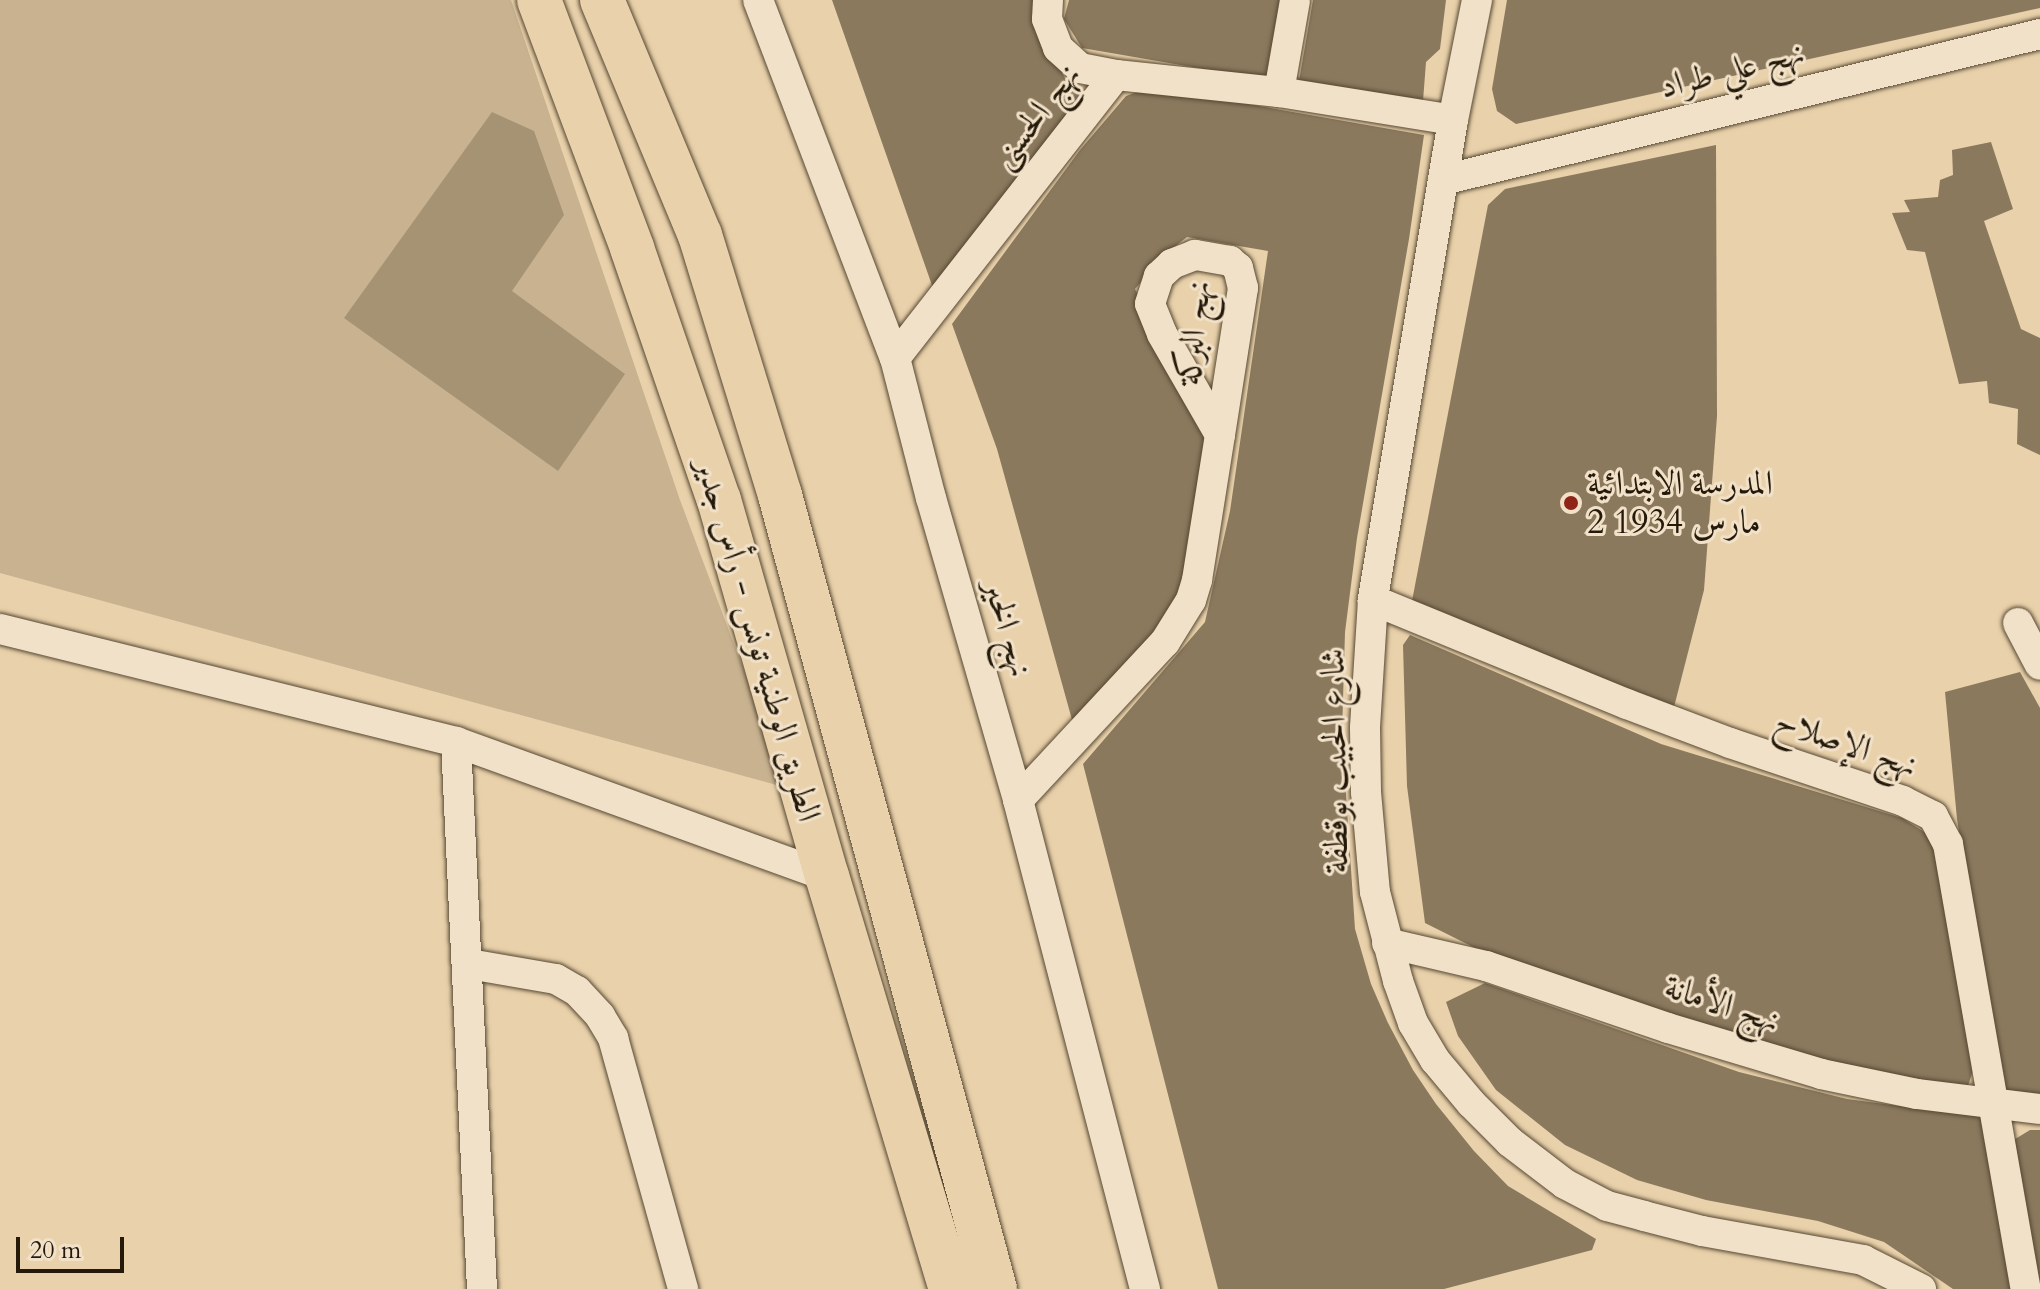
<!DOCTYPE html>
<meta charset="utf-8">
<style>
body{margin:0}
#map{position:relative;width:2040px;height:1289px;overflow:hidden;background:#e9d1ab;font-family:Cardo,Amiri,serif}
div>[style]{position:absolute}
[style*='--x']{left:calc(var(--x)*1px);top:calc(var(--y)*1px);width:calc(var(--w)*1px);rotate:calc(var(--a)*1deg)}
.green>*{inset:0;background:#c8b290}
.water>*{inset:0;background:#a69374}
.building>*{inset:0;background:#8b795e}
.roads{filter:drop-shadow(0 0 2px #564832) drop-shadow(0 0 2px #564832)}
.minor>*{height:30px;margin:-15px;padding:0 15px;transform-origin:15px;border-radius:15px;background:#f1e1c8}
.primary>*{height:44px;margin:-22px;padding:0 22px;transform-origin:22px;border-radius:22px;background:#e9d1ab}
.dots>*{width:22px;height:22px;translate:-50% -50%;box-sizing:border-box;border:4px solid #f1e1c8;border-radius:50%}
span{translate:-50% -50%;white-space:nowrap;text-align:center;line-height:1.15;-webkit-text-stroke:6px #f1e1c8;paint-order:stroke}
.street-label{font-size:34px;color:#251a0a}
.poi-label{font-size:34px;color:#251a0a}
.left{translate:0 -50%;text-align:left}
.scale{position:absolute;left:16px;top:1237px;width:108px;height:36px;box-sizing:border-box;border:4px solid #251a0a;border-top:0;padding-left:10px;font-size:24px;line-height:28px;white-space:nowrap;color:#251a0a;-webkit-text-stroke:6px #f1e1c8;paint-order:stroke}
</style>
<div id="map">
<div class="green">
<div style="clip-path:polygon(0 0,511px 0,680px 500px,788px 788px,0 573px)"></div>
</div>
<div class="water">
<div style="clip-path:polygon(492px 112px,534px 131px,564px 215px,512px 291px,625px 374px,558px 471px,344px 318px)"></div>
</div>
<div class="building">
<div style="clip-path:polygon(832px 0,1039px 0,1035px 20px,1067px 82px,1086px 95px,934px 291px)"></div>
<div style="clip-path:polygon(1069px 0,1285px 0,1273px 81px,1082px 48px,1064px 19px)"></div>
<div style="clip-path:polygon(1313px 0,1446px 0,1440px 49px,1426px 62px,1423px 101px,1299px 81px)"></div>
<div style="clip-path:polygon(1507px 0,2040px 0,2040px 8px,1516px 124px,1497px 111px,1492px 89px)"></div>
<div style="clip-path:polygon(1151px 87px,1424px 135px,1409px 239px,1357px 538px,1345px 632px,1342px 734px,1355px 929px,1371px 984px,1388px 1023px,1413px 1070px,1436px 1104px,1474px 1151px,1508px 1186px,1596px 1239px,1592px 1250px,1444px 1289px,1218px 1289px,1083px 764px,1205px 622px,1230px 511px,1268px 251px,1187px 237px,1165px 254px,1135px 289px,1207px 425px,1182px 603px,1074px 727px,997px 449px,952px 324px,1080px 150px,1126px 96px)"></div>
<div style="clip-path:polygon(1991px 142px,2013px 209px,1984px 221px,2021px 329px,2040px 338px,2040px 455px,2017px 444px,2018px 409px,1989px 403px,1987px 381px,1959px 384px,1925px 252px,1907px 250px,1892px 213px,1910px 212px,1904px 200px,1938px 197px,1940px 180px,1953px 175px,1952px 150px)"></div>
<div style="clip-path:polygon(1716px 145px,1717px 416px,1704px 590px,1674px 707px,1412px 601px,1488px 205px,1505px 189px)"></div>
<div style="clip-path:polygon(1410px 635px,1661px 744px,1902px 818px,1937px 840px,1976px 1061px,1968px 1086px,1870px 1075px,1807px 1060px,1477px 949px,1425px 923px,1407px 786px,1403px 645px)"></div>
<div style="clip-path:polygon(2020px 672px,2040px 708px,2040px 1103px,2001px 1089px,1957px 819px,1945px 692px)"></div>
<div style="clip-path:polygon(1485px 983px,1739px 1072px,1847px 1099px,1983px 1117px,2016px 1289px,1953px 1289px,1884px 1242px,1818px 1221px,1706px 1200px,1637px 1180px,1565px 1145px,1496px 1090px,1458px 1036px,1446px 1002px)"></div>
<div style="clip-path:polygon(2030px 1130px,2040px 1130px,2040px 1289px,2007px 1144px)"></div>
</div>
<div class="roads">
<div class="minor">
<div style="--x:758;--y:0;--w:383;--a:69.1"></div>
<div style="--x:895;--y:358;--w:145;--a:75.6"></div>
<div style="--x:931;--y:498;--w:314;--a:73.9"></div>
<div style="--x:1018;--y:800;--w:505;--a:75.44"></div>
<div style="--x:1048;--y:0;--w:19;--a:93"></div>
<div style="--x:1047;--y:19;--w:31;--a:69"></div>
<div style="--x:1058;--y:48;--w:30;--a:42"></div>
<div style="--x:1080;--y:68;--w:37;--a:11"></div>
<div style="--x:1477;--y:0;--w:122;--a:101.3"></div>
<div style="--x:1453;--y:120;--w:487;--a:99.5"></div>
<div style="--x:1373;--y:600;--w:128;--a:93.6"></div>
<div style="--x:1365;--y:728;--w:64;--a:89.1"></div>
<div style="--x:1366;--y:792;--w:100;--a:84.9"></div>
<div style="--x:1375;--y:892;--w:92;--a:75.5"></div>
<div style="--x:1398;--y:981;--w:45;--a:70.3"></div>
<div style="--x:1413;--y:1023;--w:43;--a:59.3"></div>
<div style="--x:1435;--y:1060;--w:56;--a:50.1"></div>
<div style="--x:1471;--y:1103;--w:55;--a:45"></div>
<div style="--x:1510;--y:1142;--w:69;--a:37.4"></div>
<div style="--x:1565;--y:1184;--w:47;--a:27.6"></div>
<div style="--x:1607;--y:1206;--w:38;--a:15"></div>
<div style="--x:1644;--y:1216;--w:60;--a:14.5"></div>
<div style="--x:1702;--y:1231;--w:164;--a:10.2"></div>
<div style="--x:1863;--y:1260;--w:65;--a:26.6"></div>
<div style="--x:1279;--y:92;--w:93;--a:-80.1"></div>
<div style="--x:1443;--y:180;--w:615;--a:-13.74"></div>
<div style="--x:895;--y:358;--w:359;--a:-52"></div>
<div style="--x:1116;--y:75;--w:164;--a:6"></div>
<div style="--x:1279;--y:92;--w:176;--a:9.1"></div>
<div style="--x:1373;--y:600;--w:274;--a:22.3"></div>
<div style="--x:1627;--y:704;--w:110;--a:20.7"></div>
<div style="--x:1730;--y:743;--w:182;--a:18.5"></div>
<div style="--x:1903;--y:801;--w:34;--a:27"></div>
<div style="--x:1933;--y:816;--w:32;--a:62"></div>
<div style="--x:1948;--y:844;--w:452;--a:80.1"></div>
<div style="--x:2018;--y:623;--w:47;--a:62.4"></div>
<div style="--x:0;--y:629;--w:470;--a:13.9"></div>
<div style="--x:456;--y:742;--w:394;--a:19.9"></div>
<div style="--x:456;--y:742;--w:548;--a:87.28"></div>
<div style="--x:1018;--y:800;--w:216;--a:-47.1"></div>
<div style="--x:1165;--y:642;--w:49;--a:-58.2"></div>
<div style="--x:1191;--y:600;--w:21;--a:-73"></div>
<div style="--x:1197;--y:580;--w:147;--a:-81"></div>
<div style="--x:1220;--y:435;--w:149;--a:-81.1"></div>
<div style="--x:1243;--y:288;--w:21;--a:-104"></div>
<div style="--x:1238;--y:268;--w:11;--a:-139"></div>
<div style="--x:1230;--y:261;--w:36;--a:-170"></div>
<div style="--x:1195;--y:255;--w:25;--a:159"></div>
<div style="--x:1172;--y:264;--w:18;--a:137"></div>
<div style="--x:1159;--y:276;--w:29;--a:108"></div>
<div style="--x:1150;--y:304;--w:32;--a:68"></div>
<div style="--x:1162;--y:334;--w:116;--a:60.1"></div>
<div style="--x:1387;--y:943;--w:102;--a:13.1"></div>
<div style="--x:1486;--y:966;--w:192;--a:18.8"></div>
<div style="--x:1668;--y:1028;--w:160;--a:16.7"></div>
<div style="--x:1821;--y:1074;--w:98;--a:11.8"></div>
<div style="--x:1917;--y:1094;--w:124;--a:7"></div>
<div style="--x:469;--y:964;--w:88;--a:9.8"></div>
<div style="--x:556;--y:979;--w:24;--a:30"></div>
<div style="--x:577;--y:991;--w:34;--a:47"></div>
<div style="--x:600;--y:1016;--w:26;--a:59"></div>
<div style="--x:613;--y:1038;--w:261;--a:74.4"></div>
</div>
<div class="primary">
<div style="--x:539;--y:0;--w:265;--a:69.4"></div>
<div style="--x:632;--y:248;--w:267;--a:71"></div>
<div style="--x:719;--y:500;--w:391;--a:74"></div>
<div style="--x:827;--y:876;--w:431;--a:73.3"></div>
<div style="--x:602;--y:0;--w:255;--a:67.4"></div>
<div style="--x:700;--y:235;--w:272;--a:72.9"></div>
<div style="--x:780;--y:495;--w:823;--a:74.85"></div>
</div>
</div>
<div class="dots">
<div style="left:1571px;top:503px;background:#8f2418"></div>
</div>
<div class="street-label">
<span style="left:1732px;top:70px;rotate:-14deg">نهج علي طراد</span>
<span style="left:1036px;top:116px;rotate:-52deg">نهج الحسنى</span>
<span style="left:1194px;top:333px;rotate:-84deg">نهج البركة</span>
<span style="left:1008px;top:628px;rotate:74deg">نهج الخير</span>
<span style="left:758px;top:640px;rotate:74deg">الطريق الوطنية تونس - رأس جدير</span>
<span style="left:1846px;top:743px;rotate:19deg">نهج الإصلاح</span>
<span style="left:1335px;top:761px;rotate:-91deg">شارع الحبيب بوقطفة</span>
<span style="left:1722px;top:1004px;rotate:18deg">نهج الأمانة</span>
</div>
<div class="poi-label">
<span class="left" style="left:1587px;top:503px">المدرسة الابتدائية<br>2 مارس 1934</span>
</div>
<div class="scale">20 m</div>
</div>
